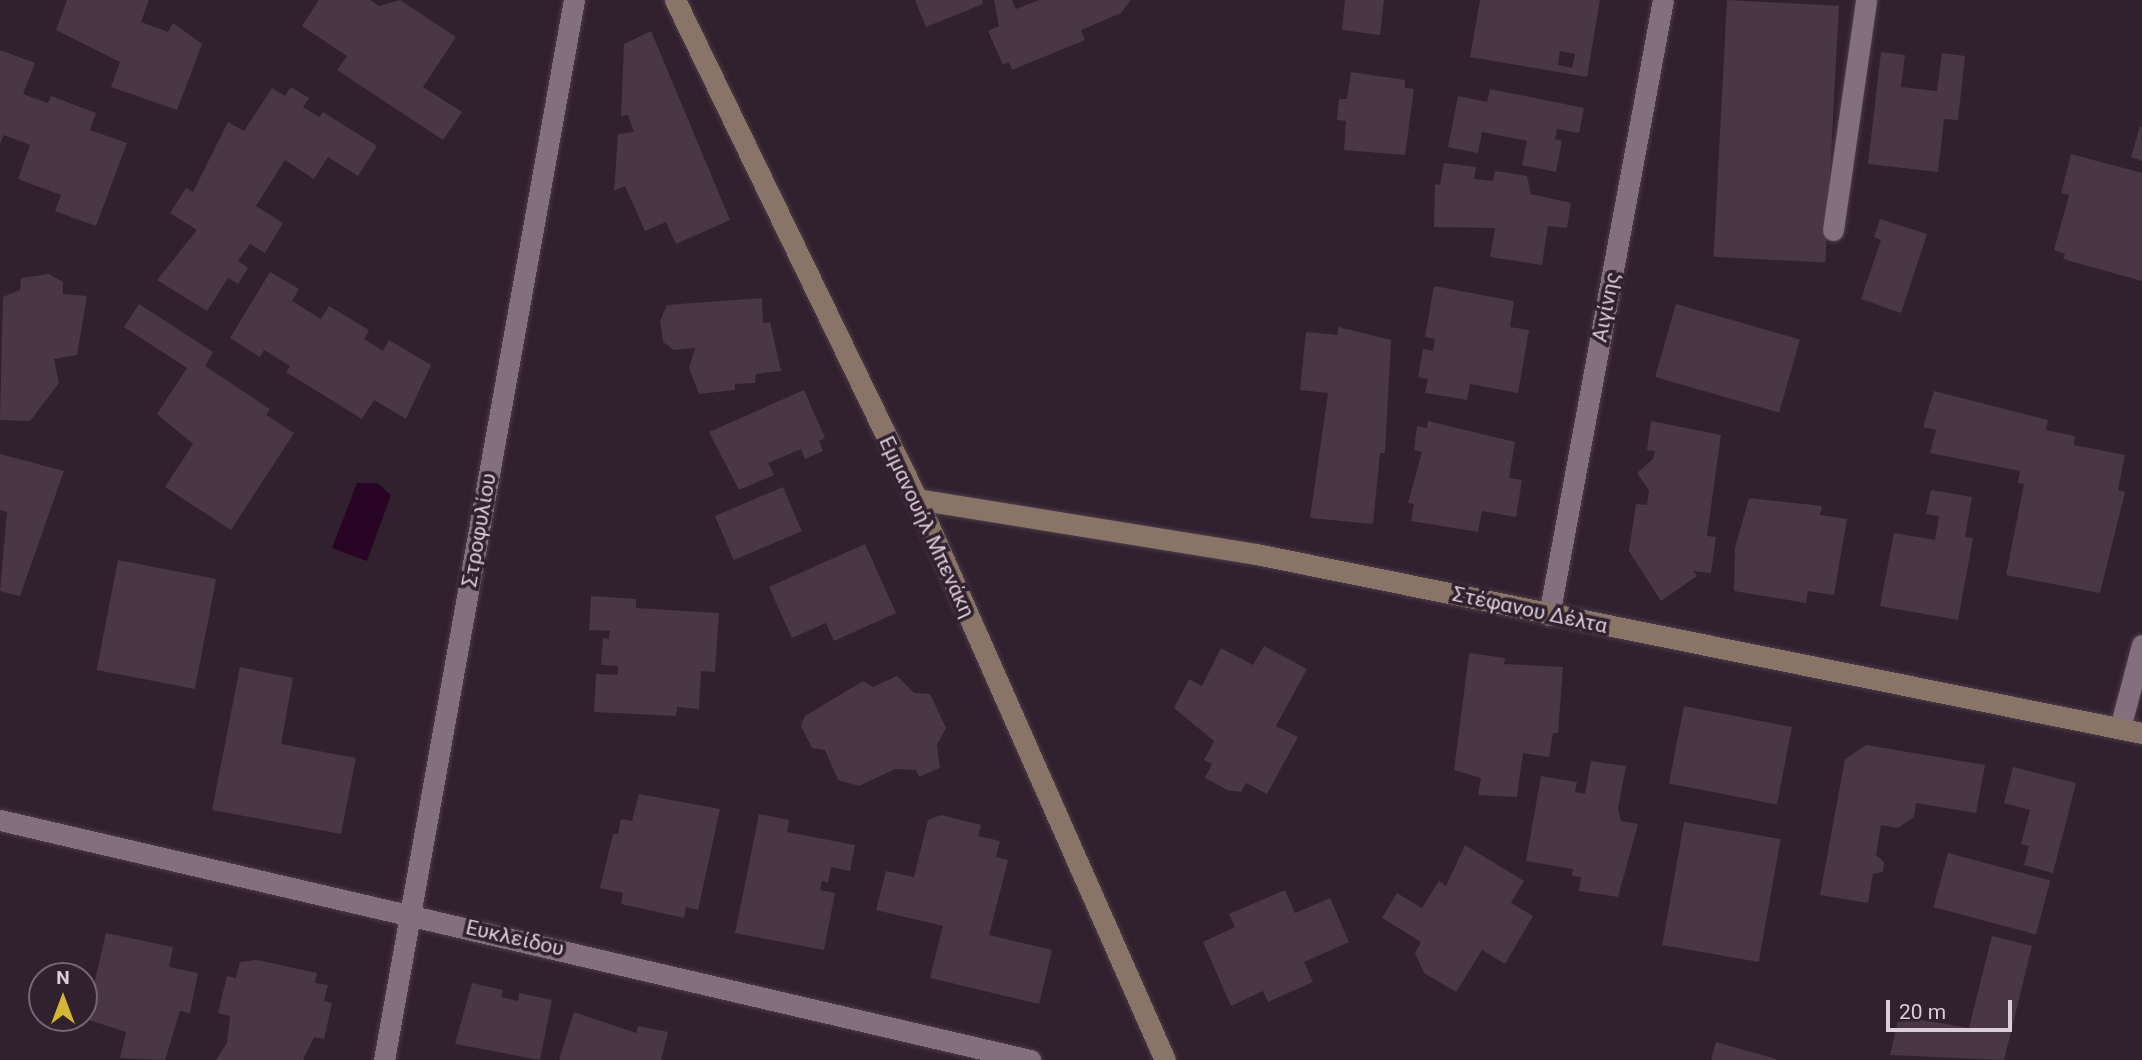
<!DOCTYPE html>
<meta charset="utf-8">
<style>
body{margin:0}
#map{position:relative;width:2142px;height:1060px;overflow:hidden;background:#31202e;font-family:Roboto,sans-serif}
div>[style]{position:absolute}
[style*='--x']{left:calc(var(--x)*1px);top:calc(var(--y)*1px);width:calc(var(--w)*1px);rotate:calc(var(--a)*1deg)}
.water>*{inset:0;background:#290525}
.building>*{inset:0;background:#4a3746;transform-origin:0 0}
.roads{filter:drop-shadow(0 0 2px #4b3c48) drop-shadow(0 0 2px #4b3c48)}
.lane>*{height:21px;margin:-10.5px;padding:0 10.5px;transform-origin:10.5px;border-radius:10.5px;background:#846f7f}
.street>*{height:21px;margin:-10.5px;padding:0 10.5px;transform-origin:10.5px;border-radius:10.5px;background:#846f7f}
.secondary>*{height:21px;margin:-10.5px;padding:0 10.5px;transform-origin:10.5px;border-radius:10.5px;background:#897567}
span{translate:-50% -50%;white-space:nowrap;text-align:center;line-height:1.15;-webkit-text-stroke:7px #31202e;paint-order:stroke}
.street-label{font-size:21px;color:#d9ced7}
.north{position:absolute;left:28px;top:962px;width:70px;height:70px;box-sizing:border-box;background:#31202e;border:2px solid #746672;border-radius:50%;rotate:0deg;font-size:19px;font-weight:700;line-height:28px;text-align:center;color:#d9ced7}
.north::after{content:'';display:block;margin:auto;width:24px;height:32px;background:#d3b635;clip-path:polygon(50% 0,100% 100%,50% 72%,0 100%)}
.scale{position:absolute;left:1886px;top:1000px;width:126px;height:32px;box-sizing:border-box;border:4px solid #d9ced7;border-top:0;padding-left:9px;font-size:21px;line-height:24px;white-space:nowrap;color:#d9ced7;-webkit-text-stroke:5px #31202e;paint-order:stroke}
</style>
<div id="map">
<div class="water">
<div style="clip-path:polygon(357px 483px,377px 483px,391px 495px,367px 561px,332px 548px)"></div>
</div>
<div class="building">
<div style="clip-path:polygon(67px 0,149px 0,141px 22px,168px 32px,173px 23px,202px 44px,177px 110px,111px 87px,120px 62px,56px 30px)"></div>
<div style="clip-path:polygon(319px 0,370px 0,379px 6px,400px 0,456px 37px,423px 87px,462px 112px,443px 140px,337px 70px,347px 56px,302px 26px)"></div>
<div style="clip-path:polygon(915px 0,982px 0,983px 4px,926px 27px)"></div>
<div style="clip-path:polygon(994px 0,1012px 0,1016px 9px,1039px 0,1131px 0,1121px 13px,1081px 30px,1085px 40px,1012px 70px,1009px 62px,1003px 65px,988px 31px,999px 26px)"></div>
<div style="clip-path:polygon(1345px 0,1384px 0,1380px 35px,1342px 30px)"></div>
<div style="clip-path:polygon(evenodd,1480px 0,1600px 0,1587px 77px,1470px 57px,1480px 0,1560px 51px,1575px 54px,1572px 68px,1558px 65px,1560px 51px)"></div>
<div style="left:1727px;top:0;width:112px;height:257px;rotate:3deg"></div>
<div style="clip-path:polygon(651px 31px,730px 220px,676px 244px,666px 222px,645px 231px,625px 186px,614px 191px,618px 134px,634px 132px,628px 115px,621px 116px,624px 44px)"></div>
<div style="clip-path:polygon(0 50px,35px 63px,23px 94px,48px 103px,51px 96px,96px 113px,90px 130px,127px 143px,96px 226px,55px 211px,61px 195px,18px 179px,30px 145px,4px 135px,0 144px)"></div>
<div style="clip-path:polygon(1881px 52px,1905px 55px,1901px 87px,1937px 91px,1942px 53px,1965px 56px,1958px 120px,1944px 119px,1938px 172px,1868px 164px)"></div>
<div style="clip-path:polygon(1351px 72px,1405px 80px,1405px 88px,1414px 89px,1405px 155px,1344px 150px,1346px 121px,1337px 120px,1339px 99px,1347px 99px)"></div>
<div style="clip-path:polygon(291px 87px,309px 98px,303px 107px,319px 117px,323px 112px,377px 146px,358px 176px,328px 157px,314px 179px,285px 160px,256px 206px,283px 223px,265px 253px,250px 244px,238px 261px,248px 268px,238px 284px,228px 278px,207px 311px,157px 280px,197px 230px,170px 213px,186px 188px,193px 192px,228px 122px,244px 131px,272px 88px,285px 96px)"></div>
<div style="clip-path:polygon(1490px 89px,1584px 108px,1579px 133px,1557px 129px,1555px 139px,1562px 141px,1556px 172px,1522px 165px,1527px 141px,1482px 132px,1478px 153px,1448px 147px,1458px 96px,1487px 102px)"></div>
<div style="clip-path:polygon(2140px 126px,2142px 127px,2142px 161px,2131px 157px)"></div>
<div style="clip-path:polygon(2071px 154px,2142px 173px,2142px 281px,2063px 259px,2065px 254px,2054px 250px,2069px 195px,2061px 193px)"></div>
<div style="clip-path:polygon(1444px 163px,1476px 167px,1474px 179px,1493px 181px,1495px 171px,1527px 176px,1531px 194px,1571px 203px,1567px 228px,1548px 226px,1542px 265px,1490px 257px,1495px 228px,1434px 227px,1435px 184px,1440px 185px)"></div>
<div style="clip-path:polygon(1880px 219px,1927px 234px,1901px 313px,1861px 299px,1881px 240px,1874px 237px)"></div>
<div style="clip-path:polygon(270px 272px,299px 289px,292px 301px,321px 319px,329px 306px,369px 330px,364px 339px,383px 351px,389px 340px,431px 365px,406px 419px,374px 400px,362px 419px,286px 372px,290px 366px,264px 350px,260px 357px,230px 338px)"></div>
<div style="clip-path:polygon(49px 274px,63px 282px,63px 294px,87px 296px,77px 355px,54px 359px,59px 383px,30px 421px,0 420px,3px 297px,20px 290px,21px 278px)"></div>
<div style="clip-path:polygon(1434px 286px,1514px 301px,1510px 327px,1529px 330px,1518px 393px,1470px 384px,1467px 400px,1425px 393px,1428px 379px,1418px 377px,1423px 349px,1433px 351px,1435px 339px,1425px 337px)"></div>
<div style="clip-path:polygon(762px 298px,763px 323px,770px 322px,781px 371px,756px 374px,755px 383px,735px 384px,735px 390px,699px 394px,689px 368px,695px 348px,674px 350px,663px 342px,660px 321px,667px 305px)"></div>
<div style="clip-path:polygon(139px 304px,213px 352px,205px 366px,270px 409px,266px 415px,294px 433px,231px 530px,165px 487px,193px 444px,157px 414px,187px 368px,124px 327px)"></div>
<div style="left:1676px;top:304px;width:129px;height:76px;rotate:16deg"></div>
<div style="clip-path:polygon(1338px 327px,1391px 340px,1385px 453px,1380px 453px,1373px 524px,1310px 518px,1328px 393px,1300px 390px,1306px 332px,1338px 335px)"></div>
<div style="clip-path:polygon(804px 390px,825px 438px,819px 441px,823px 451px,805px 459px,801px 449px,768px 463px,774px 475px,739px 490px,709px 432px)"></div>
<div style="clip-path:polygon(1934px 391px,2048px 420px,2046px 430px,2075px 436px,2074px 445px,2125px 455px,2118px 490px,2125px 492px,2100px 593px,2006px 575px,2024px 484px,2018px 483px,2020px 471px,1930px 453px,1936px 430px,1923px 427px)"></div>
<div style="clip-path:polygon(1428px 421px,1515px 442px,1509px 478px,1522px 480px,1516px 517px,1482px 511px,1478px 532px,1411px 521px,1414px 504px,1408px 503px,1422px 452px,1414px 450px,1417px 426px,1427px 428px)"></div>
<div style="clip-path:polygon(1651px 421px,1721px 435px,1707px 536px,1716px 537px,1711px 573px,1693px 571px,1697px 576px,1661px 601px,1629px 551px,1636px 504px,1647px 505px,1649px 490px,1637px 473px,1653px 459px,1655px 451px,1647px 450px)"></div>
<div style="clip-path:polygon(0 454px,64px 471px,20px 596px,0 591px,7px 512px,0 510px)"></div>
<div style="left:783px;top:487px;width:48px;height:74px;rotate:67deg"></div>
<div style="clip-path:polygon(1931px 490px,1972px 497px,1965px 537px,1973px 538px,1958px 620px,1880px 606px,1894px 533px,1935px 540px,1939px 516px,1926px 514px)"></div>
<div style="clip-path:polygon(1749px 498px,1822px 506px,1820px 515px,1847px 519px,1834px 595px,1808px 591px,1806px 603px,1734px 591px,1735px 548px)"></div>
<div style="clip-path:polygon(865px 544px,896px 613px,834px 641px,826px 623px,792px 638px,769px 587px)"></div>
<div style="left:118px;top:560px;width:100px;height:112px;rotate:11deg"></div>
<div style="clip-path:polygon(591px 596px,636px 599px,636px 608px,719px 613px,715px 672px,701px 671px,699px 709px,677px 707px,676px 716px,594px 712px,596px 674px,618px 675px,618px 666px,601px 665px,603px 638px,609px 639px,610px 631px,589px 630px)"></div>
<div style="clip-path:polygon(1264px 646px,1307px 669px,1276px 726px,1298px 737px,1267px 794px,1246px 783px,1241px 792px,1227px 790px,1205px 778px,1212px 764px,1204px 760px,1214px 741px,1174px 708px,1189px 679px,1202px 686px,1221px 648px,1253px 665px)"></div>
<div style="clip-path:polygon(1469px 653px,1505px 658px,1504px 664px,1563px 667px,1558px 733px,1553px 733px,1549px 757px,1523px 753px,1517px 797px,1478px 795px,1481px 778px,1454px 770px)"></div>
<div style="clip-path:polygon(240px 667px,293px 678px,281px 744px,356px 758px,341px 834px,212px 810px)"></div>
<div style="clip-path:polygon(897px 676px,914px 693px,930px 694px,946px 728px,937px 745px,940px 768px,919px 777px,916px 770px,895px 769px,859px 786px,838px 780px,825px 750px,812px 748px,801px 726px,805px 716px,863px 681px,873px 687px)"></div>
<div style="left:1684px;top:706px;width:110px;height:79px;rotate:11deg"></div>
<div style="clip-path:polygon(1866px 745px,1985px 765px,1976px 813px,1916px 803px,1914px 817px,1898px 828px,1881px 825px,1876px 855px,1884px 862px,1883px 872px,1873px 874px,1868px 903px,1820px 895px,1845px 759px)"></div>
<div style="clip-path:polygon(1591px 761px,1626px 766px,1618px 808px,1621px 821px,1638px 824px,1618px 897px,1579px 891px,1581px 877px,1572px 876px,1573px 869px,1526px 861px,1541px 776px,1577px 782px,1575px 792px,1585px 794px)"></div>
<div style="clip-path:polygon(2013px 767px,2076px 783px,2053px 873px,2024px 865px,2029px 846px,2021px 844px,2030px 810px,2004px 803px)"></div>
<div style="clip-path:polygon(639px 794px,720px 809px,698px 910px,686px 907px,684px 918px,621px 904px,623px 893px,600px 888px,613px 834px,618px 834px,621px 819px,632px 821px)"></div>
<div style="clip-path:polygon(759px 814px,789px 820px,787px 832px,855px 845px,850px 871px,831px 867px,828px 883px,822px 881px,820px 890px,835px 893px,824px 950px,735px 933px)"></div>
<div style="clip-path:polygon(941px 815px,981px 825px,978px 836px,1000px 841px,996px 857px,1008px 860px,989px 935px,1052px 950px,1039px 1004px,930px 978px,943px 926px,876px 910px,886px 871px,914px 877px,928px 820px)"></div>
<div style="left:1684px;top:822px;width:98px;height:125px;rotate:10deg"></div>
<div style="clip-path:polygon(1465px 845px,1524px 881px,1511px 903px,1533px 916px,1505px 964px,1482px 950px,1456px 992px,1424px 973px,1415px 953px,1421px 942px,1382px 918px,1397px 893px,1422px 908px,1439px 881px,1446px 886px)"></div>
<div style="left:1948px;top:853px;width:106px;height:56px;rotate:15deg"></div>
<div style="clip-path:polygon(1285px 890px,1295px 913px,1330px 898px,1349px 942px,1304px 962px,1313px 982px,1268px 1002px,1263px 991px,1231px 1006px,1203px 942px,1235px 927px,1229px 914px)"></div>
<div style="clip-path:polygon(106px 933px,173px 947px,169px 967px,198px 973px,190px 1013px,180px 1011px,165px 1060px,120px 1058px,126px 1032px,86px 1019px)"></div>
<div style="clip-path:polygon(1992px 936px,2032px 946px,2004px 1060px,1890px 1055px,1899px 1016px,1969px 1028px)"></div>
<div style="clip-path:polygon(257px 960px,317px 973px,315px 983px,328px 985px,324px 1001px,332px 1003px,324px 1039px,314px 1037px,303px 1060px,216px 1060px,227px 1043px,230px 1016px,218px 1013px,227px 976px,236px 978px,240px 962px)"></div>
<div style="clip-path:polygon(472px 983px,503px 990px,501px 997px,518px 1001px,519px 993px,552px 1000px,540px 1060px,455px 1044px)"></div>
<div style="clip-path:polygon(574px 1012px,636px 1033px,638px 1026px,668px 1032px,661px 1060px,559px 1060px)"></div>
<div style="clip-path:polygon(1716px 1042px,1776px 1059px,1776px 1060px,1711px 1060px)"></div>
</div>
<div class="roads">
<div class="lane">
<div style="--x:1833;--y:230;--w:232;--a:-81.8"></div>
</div>
<div class="street">
<div style="--x:1549;--y:615;--w:625;--a:-79.5"></div>
<div style="--x:2120;--y:728;--w:86;--a:-75.2"></div>
<div style="--x:0;--y:820;--w:1058;--a:13.12"></div>
<div style="--x:384;--y:1060;--w:1077;--a:-79.84"></div>
</div>
<div class="secondary">
<div style="--x:675;--y:0;--w:555;--a:64.13"></div>
<div style="--x:917;--y:499;--w:613;--a:66.15"></div>
<div style="--x:917;--y:499;--w:343;--a:9.2"></div>
<div style="--x:1256;--y:554;--w:904;--a:11.42"></div>
</div>
</div>
<div class="street-label">
<span style="left:1606px;top:307px;rotate:-79deg">Αιγίνης</span>
<span style="left:927px;top:527px;rotate:65deg">Εμμανουήλ Μπενάκη</span>
<span style="left:479px;top:530px;rotate:-80deg">Στροφυλίου</span>
<span style="left:1530px;top:610px;rotate:12deg">Στέφανου Δέλτα</span>
<span style="left:515px;top:938px;rotate:13deg">Ευκλείδου</span>
</div>
<div class="north">N</div>
<div class="scale">20 m</div>
</div>
